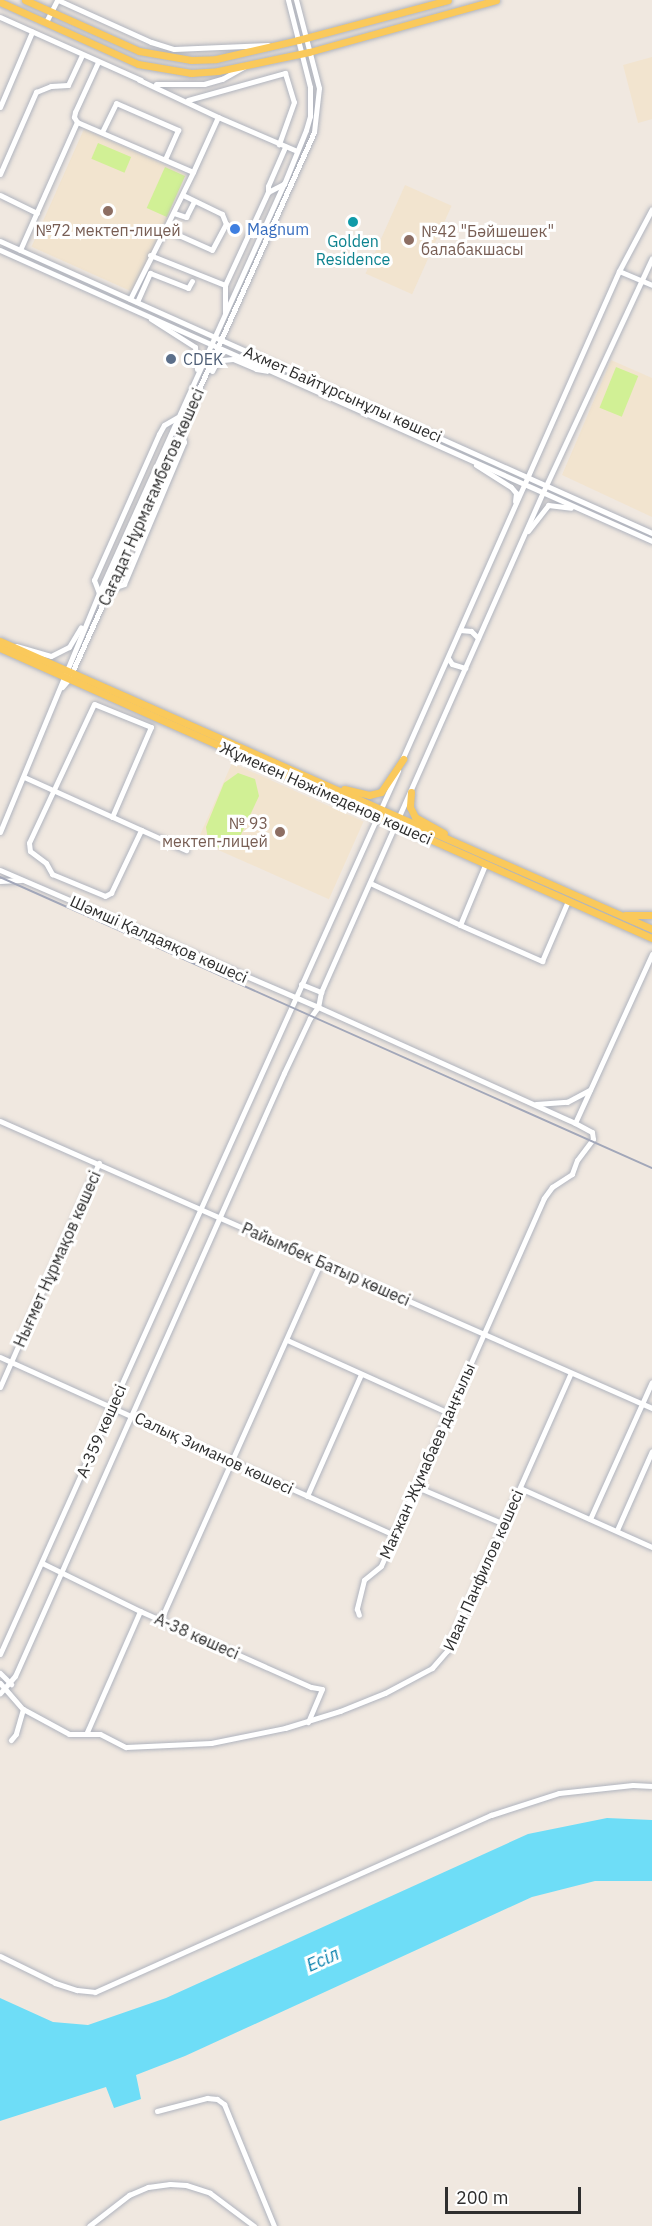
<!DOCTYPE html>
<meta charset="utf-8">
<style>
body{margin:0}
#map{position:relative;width:652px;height:2226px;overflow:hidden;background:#f0e8e0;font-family:"IBM Plex Sans",sans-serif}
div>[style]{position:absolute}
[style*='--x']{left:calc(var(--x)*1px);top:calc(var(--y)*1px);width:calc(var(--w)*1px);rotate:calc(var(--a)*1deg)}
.education>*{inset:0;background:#f2e4cf;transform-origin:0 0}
.pitch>*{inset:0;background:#d1f095;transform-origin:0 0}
.water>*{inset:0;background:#6eddf7}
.roads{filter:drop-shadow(0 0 2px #b0b4be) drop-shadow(0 0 2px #b0b4be)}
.minor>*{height:5px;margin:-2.5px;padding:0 2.5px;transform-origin:2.5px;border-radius:2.5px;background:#fff}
.major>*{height:7px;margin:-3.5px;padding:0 3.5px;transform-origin:3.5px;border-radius:3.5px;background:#fac95b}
.tram>*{height:1.5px;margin:-0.75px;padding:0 0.75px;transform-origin:0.75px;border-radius:0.75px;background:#a2a7b9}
.dots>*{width:16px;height:16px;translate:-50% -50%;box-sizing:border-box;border:3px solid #fff;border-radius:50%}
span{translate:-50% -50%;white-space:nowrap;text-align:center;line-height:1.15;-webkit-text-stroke:6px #fff;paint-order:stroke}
.shop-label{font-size:16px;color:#366cbe}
.left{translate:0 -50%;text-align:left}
.education-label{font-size:16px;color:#785e54}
.right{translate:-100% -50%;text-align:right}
.culture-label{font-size:16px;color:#0d838f}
.service-label{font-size:16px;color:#4e5e75}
.street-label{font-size:16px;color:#2e2e2e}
.water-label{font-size:18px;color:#057eab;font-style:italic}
.scale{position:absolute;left:445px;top:2187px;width:136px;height:27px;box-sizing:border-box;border:3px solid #2e2e2e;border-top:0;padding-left:8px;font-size:18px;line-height:21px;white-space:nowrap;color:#2e2e2e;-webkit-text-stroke:4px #fff;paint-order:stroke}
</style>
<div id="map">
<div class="education">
<div style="clip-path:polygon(652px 57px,652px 119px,638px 123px,623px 65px)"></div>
<div style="left:84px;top:129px;width:112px;height:129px;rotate:24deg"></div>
<div style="left:405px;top:185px;width:51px;height:97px;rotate:24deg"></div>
<div style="clip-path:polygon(611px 360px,652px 378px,652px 517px,562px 475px)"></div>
<div style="left:232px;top:763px;width:144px;height:85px;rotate:24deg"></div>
</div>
<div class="pitch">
<div style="left:98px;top:143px;width:36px;height:17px;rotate:23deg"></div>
<div style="left:165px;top:167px;width:22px;height:45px;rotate:24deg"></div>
<div style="left:616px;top:367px;width:24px;height:44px;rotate:22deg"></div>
<div style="clip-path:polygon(238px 773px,255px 779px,259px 796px,238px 841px,230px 848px,219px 848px,208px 840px,206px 827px,224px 783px)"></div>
</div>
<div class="water">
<div style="clip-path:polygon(607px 1818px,652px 1820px,652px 1881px,595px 1881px,532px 1897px,185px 2056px,136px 2075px,141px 2099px,114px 2108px,106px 2087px,0 2121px,0 1998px,53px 2022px,88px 2025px,166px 1998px,528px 1834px)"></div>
</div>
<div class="roads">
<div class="minor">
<div style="--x:58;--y:0;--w:102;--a:24.3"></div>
<div style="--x:151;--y:42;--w:24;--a:17"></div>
<div style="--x:174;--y:49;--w:94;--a:-2.4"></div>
<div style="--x:0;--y:17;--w:154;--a:24.1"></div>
<div style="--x:46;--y:22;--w:25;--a:-63"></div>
<div style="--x:156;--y:84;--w:48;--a:0"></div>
<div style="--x:204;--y:84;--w:19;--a:-16"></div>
<div style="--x:222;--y:79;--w:25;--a:-29"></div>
<div style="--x:188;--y:100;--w:101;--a:-15.6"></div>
<div style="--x:285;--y:73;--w:30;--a:73"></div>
<div style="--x:294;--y:102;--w:45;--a:109.7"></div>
<div style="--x:0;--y:107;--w:82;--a:-66.9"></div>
<div style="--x:218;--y:117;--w:86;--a:23.3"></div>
<div style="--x:77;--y:122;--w:126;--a:23.3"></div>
<div style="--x:193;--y:172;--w:60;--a:-65.6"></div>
<div style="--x:218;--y:117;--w:87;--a:-154.9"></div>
<div style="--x:102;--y:132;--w:32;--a:-64"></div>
<div style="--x:116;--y:103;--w:68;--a:23.5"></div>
<div style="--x:178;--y:130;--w:32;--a:114"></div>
<div style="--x:0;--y:174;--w:90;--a:-66.3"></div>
<div style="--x:36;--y:92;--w:16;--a:-22"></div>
<div style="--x:51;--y:86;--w:17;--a:-3"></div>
<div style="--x:68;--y:85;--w:33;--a:-65"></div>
<div style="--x:268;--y:192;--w:6;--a:-90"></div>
<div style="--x:268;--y:186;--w:43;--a:-66.4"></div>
<div style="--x:0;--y:195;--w:41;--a:25.9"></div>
<div style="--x:174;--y:213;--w:13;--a:18"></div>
<div style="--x:186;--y:217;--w:18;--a:-63"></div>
<div style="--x:165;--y:229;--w:64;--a:-63.8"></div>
<div style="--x:0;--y:241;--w:714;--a:24.13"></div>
<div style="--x:0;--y:250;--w:714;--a:24.05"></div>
<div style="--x:20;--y:250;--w:140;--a:-66"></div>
<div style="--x:77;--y:122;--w:6;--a:-121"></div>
<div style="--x:74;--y:117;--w:5;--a:-79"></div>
<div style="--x:75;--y:112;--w:55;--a:-65.3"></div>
<div style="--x:150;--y:255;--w:81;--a:21.8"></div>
<div style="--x:619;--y:271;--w:36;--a:23"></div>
<div style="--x:130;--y:299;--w:78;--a:-63.4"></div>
<div style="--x:165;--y:229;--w:51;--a:24.1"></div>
<div style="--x:212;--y:250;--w:30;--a:-62"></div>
<div style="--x:226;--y:224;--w:11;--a:-112"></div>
<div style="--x:222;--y:214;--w:43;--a:-154"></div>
<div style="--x:137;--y:302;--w:32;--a:-66"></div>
<div style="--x:150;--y:273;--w:41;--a:21.5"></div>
<div style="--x:188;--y:288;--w:8;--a:-60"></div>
<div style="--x:225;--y:313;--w:28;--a:-90"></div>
<div style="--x:225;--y:285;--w:102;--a:-65.2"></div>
<div style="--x:268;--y:192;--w:18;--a:-27"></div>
<div style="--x:151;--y:319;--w:52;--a:32.5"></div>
<div style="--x:195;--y:347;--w:22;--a:85"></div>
<div style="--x:212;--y:371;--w:7;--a:-63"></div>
<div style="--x:215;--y:365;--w:9;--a:-32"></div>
<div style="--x:223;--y:360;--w:10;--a:-6"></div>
<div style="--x:233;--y:359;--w:25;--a:23"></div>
<div style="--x:256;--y:369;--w:11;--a:10"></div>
<div style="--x:476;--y:465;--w:41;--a:32.2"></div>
<div style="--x:511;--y:487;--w:8;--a:50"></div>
<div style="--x:516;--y:493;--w:8;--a:97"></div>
<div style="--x:528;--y:531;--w:33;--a:-52"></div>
<div style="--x:548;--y:505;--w:23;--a:7"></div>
<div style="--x:109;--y:589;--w:16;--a:-18"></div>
<div style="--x:124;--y:584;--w:154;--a:-67.1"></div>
<div style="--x:184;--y:442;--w:10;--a:-107"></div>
<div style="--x:99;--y:593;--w:14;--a:-111"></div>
<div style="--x:94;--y:580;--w:160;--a:-66"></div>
<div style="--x:159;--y:434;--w:10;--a:-61"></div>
<div style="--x:164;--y:425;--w:16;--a:-30"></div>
<div style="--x:460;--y:630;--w:11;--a:5"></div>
<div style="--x:471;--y:631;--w:10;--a:45"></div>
<div style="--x:16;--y:646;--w:36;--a:16"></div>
<div style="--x:51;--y:656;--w:20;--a:-27"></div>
<div style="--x:69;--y:647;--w:23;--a:-59"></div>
<div style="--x:448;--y:658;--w:7;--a:56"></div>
<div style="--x:452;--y:664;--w:14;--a:17"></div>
<div style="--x:62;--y:687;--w:11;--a:-49"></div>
<div style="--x:69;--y:679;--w:599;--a:-65.87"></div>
<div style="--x:314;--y:132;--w:44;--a:-83.5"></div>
<div style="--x:319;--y:88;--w:91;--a:-104.6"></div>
<div style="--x:401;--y:762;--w:537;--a:-66.06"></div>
<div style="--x:619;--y:271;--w:70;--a:-62"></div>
<div style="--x:24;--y:777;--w:178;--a:24.3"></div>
<div style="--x:112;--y:817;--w:98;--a:-66.6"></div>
<div style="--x:151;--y:727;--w:61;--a:-158"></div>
<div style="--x:94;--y:704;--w:153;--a:115.1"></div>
<div style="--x:29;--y:843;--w:8;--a:83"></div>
<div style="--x:30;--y:851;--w:20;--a:37"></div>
<div style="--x:46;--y:863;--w:13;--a:61"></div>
<div style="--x:52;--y:874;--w:57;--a:22.5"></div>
<div style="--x:105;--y:896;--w:7;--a:-27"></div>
<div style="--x:111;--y:893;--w:70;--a:-64.5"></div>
<div style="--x:0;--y:832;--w:259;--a:-67.5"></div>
<div style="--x:99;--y:593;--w:449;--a:-65.7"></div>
<div style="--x:284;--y:184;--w:58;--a:-67.8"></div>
<div style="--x:306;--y:130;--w:15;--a:-74"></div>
<div style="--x:310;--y:116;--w:29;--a:-90"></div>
<div style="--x:310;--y:87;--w:90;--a:-104.2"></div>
<div style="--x:0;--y:870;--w:346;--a:23.3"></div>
<div style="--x:318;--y:1007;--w:14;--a:126"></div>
<div style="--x:310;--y:1018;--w:61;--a:115.3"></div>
<div style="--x:284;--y:1073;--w:660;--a:114.04"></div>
<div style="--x:15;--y:1676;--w:23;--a:131"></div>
<div style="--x:0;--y:881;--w:21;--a:-3"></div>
<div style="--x:370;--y:883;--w:99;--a:25"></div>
<div style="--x:460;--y:925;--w:65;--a:-67.4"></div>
<div style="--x:460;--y:925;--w:90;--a:23.7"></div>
<div style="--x:542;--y:961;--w:65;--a:-66.6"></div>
<div style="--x:301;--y:984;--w:22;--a:22"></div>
<div style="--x:321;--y:992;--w:547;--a:-66.06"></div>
<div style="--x:543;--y:492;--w:258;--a:-65"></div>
<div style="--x:321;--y:992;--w:15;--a:101"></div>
<div style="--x:318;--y:1007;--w:282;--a:24.3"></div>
<div style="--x:575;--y:1123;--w:19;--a:28"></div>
<div style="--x:592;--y:1132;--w:7;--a:82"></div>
<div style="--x:593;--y:1139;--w:26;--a:127"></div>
<div style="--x:577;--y:1160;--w:15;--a:110"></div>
<div style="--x:572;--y:1174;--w:24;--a:147"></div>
<div style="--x:552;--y:1187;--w:14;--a:126"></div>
<div style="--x:544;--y:1198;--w:402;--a:113.9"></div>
<div style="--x:381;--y:1566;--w:22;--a:141"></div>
<div style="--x:364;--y:1580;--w:30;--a:104"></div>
<div style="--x:357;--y:1609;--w:6;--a:72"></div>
<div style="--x:536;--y:1104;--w:31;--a:-4"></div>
<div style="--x:567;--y:1102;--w:26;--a:-28"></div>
<div style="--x:0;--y:1121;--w:712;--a:23.76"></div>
<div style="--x:575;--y:1123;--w:186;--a:-65.5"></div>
<div style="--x:287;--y:1340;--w:178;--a:24.3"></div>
<div style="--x:0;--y:1357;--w:433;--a:24.3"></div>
<div style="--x:0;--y:1387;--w:245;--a:-66.2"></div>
<div style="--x:417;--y:1487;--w:95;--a:23"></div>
<div style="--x:520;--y:1488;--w:145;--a:24.1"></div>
<div style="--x:307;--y:1496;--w:133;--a:-66.1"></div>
<div style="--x:590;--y:1519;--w:150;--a:-65.7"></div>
<div style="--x:617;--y:1530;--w:86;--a:-66.1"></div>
<div style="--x:42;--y:1563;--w:109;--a:26.1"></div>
<div style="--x:140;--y:1611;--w:187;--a:24"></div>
<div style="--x:311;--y:1687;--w:11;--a:10"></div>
<div style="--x:322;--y:1689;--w:36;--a:113"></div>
<div style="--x:161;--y:1619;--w:391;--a:-65.9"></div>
<div style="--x:0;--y:1654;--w:969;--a:-65.74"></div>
<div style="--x:0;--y:1673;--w:16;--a:45"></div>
<div style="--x:0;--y:1683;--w:35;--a:49"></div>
<div style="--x:23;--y:1709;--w:26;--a:106"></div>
<div style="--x:16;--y:1734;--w:8;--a:130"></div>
<div style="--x:23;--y:1709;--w:52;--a:28.5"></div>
<div style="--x:69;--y:1734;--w:31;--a:0"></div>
<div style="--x:100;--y:1734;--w:29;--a:27"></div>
<div style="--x:126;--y:1747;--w:85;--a:-2.7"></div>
<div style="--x:211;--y:1743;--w:76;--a:-11.5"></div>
<div style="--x:285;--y:1728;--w:58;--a:-17.2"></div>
<div style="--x:340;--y:1711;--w:48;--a:-21.8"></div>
<div style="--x:385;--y:1693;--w:53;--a:-28"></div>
<div style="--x:432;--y:1668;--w:23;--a:-49"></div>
<div style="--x:447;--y:1651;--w:304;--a:-66"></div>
<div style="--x:87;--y:1732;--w:132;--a:-66.3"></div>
<div style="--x:0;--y:1956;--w:61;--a:26.1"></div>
<div style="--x:55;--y:1983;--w:23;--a:18"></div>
<div style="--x:77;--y:1990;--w:18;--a:6"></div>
<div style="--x:95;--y:1992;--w:434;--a:-24.1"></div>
<div style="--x:491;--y:1815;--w:71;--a:-17.9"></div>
<div style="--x:559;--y:1793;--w:74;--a:-6.2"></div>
<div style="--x:633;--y:1785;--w:19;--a:3"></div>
<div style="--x:157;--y:2111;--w:52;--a:-14.6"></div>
<div style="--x:207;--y:2098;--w:10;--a:6"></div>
<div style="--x:217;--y:2099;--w:9;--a:36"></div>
<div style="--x:224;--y:2104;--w:132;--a:67.7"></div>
<div style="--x:89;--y:2226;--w:51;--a:-37.8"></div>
<div style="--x:129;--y:2195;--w:21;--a:-23"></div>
<div style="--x:148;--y:2187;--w:22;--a:-8"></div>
<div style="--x:170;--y:2184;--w:16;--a:4"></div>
<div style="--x:186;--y:2185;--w:25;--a:18"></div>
<div style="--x:210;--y:2193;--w:55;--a:36.9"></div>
</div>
<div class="major">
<div style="--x:25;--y:0;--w:125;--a:24.1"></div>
<div style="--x:139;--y:51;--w:53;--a:9.8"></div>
<div style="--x:191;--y:60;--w:25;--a:-2"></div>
<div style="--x:216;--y:59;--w:84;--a:-13"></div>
<div style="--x:298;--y:40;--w:155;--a:-14.9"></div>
<div style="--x:0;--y:2;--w:151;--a:24.2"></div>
<div style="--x:138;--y:64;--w:54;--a:9.6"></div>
<div style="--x:191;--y:73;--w:27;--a:-4"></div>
<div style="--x:218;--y:71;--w:93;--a:-11.8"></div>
<div style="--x:309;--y:52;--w:194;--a:-15.5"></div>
<div style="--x:0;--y:641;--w:713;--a:23.83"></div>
<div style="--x:0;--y:648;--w:714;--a:23.98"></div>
<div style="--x:344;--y:789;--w:26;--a:13"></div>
<div style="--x:369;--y:795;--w:12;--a:-14"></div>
<div style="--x:381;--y:792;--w:40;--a:-56"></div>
<div style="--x:411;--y:792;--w:15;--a:94"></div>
<div style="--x:410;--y:807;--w:11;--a:63"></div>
<div style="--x:415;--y:817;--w:33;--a:29"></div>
<div style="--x:625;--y:915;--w:27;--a:0"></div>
</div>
</div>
<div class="tram">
<div style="--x:0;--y:877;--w:714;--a:24.05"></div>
</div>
<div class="dots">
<div style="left:108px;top:211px;background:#8d6e63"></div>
<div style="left:353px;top:222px;background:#0f9aa8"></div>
<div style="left:235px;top:229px;background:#3f7fe0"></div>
<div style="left:409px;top:240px;background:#8d6e63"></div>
<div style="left:171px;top:359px;background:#5c6f8a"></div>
<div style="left:280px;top:832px;background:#8d6e63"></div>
</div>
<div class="shop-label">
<span class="left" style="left:247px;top:229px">Magnum</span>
</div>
<div class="education-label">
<span style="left:108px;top:230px">№72 мектеп-лицей</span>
<span class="left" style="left:421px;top:240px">№42 "Бәйшешек"<br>балабакшасы</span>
<span class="right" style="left:268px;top:832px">№ 93<br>мектеп-лицей</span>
</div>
<div class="culture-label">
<span style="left:353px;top:250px">Golden<br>Residence</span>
</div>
<div class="service-label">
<span class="left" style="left:183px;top:359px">CDEK</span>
</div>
<div class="street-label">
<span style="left:343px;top:394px;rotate:24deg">Ахмет Байтұрсынұлы көшесі</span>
<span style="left:151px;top:497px;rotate:-66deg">Сағадат Нұрмағамбетов көшесі</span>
<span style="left:326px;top:793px;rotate:24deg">Жұмекен Нәжімеденов көшесі</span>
<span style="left:159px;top:939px;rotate:24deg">Шәмші Қалдаяқов көшесі</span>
<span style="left:57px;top:1259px;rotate:-66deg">Нығмет Нұрмақов көшесі</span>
<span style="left:326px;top:1264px;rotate:24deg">Райымбек Батыр көшесі</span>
<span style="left:101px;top:1431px;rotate:-66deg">А-359 көшесі</span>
<span style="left:214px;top:1453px;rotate:25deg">Салық Зиманов көшесі</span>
<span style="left:427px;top:1461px;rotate:-66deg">Мағжан Жұмабаев даңғылы</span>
<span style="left:483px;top:1570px;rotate:-66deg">Иван Панфилов көшесі</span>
<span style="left:197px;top:1636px;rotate:24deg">А-38 көшесі</span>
</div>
<div class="water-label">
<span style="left:323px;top:1960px;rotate:-24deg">Есіл</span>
</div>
<div class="scale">200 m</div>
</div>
